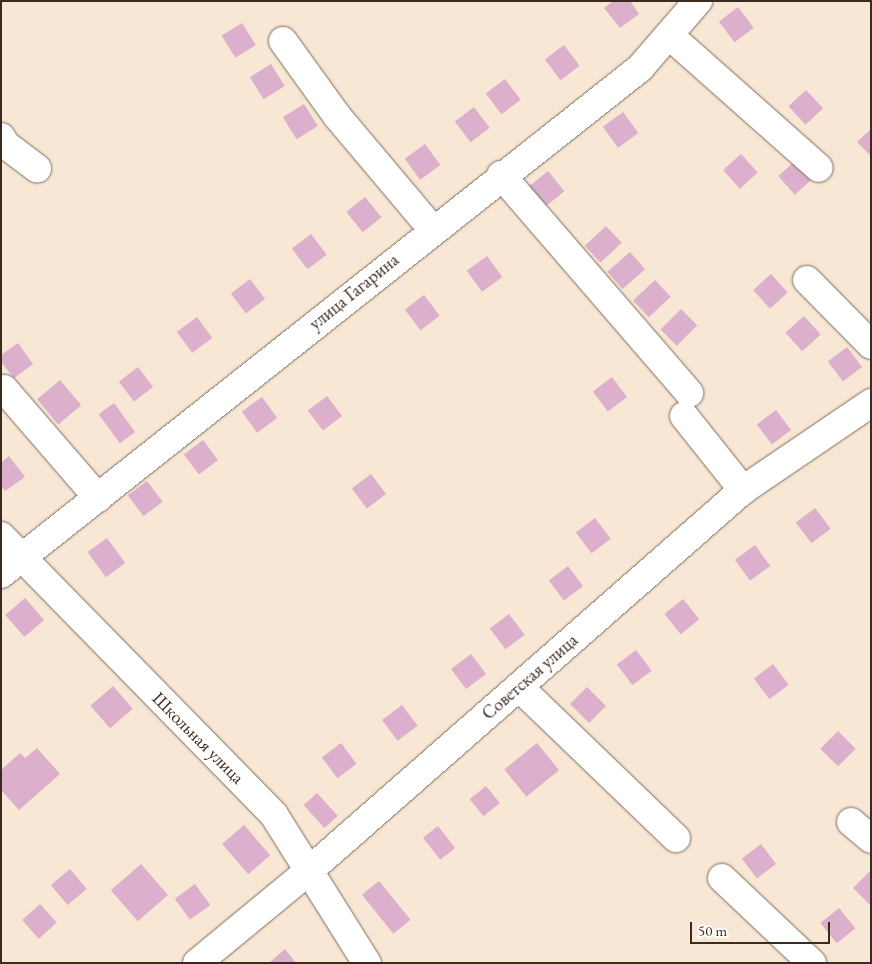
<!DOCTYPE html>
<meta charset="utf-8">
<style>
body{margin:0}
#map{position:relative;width:872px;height:964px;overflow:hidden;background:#f8e7d4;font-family:"EB Garamond",serif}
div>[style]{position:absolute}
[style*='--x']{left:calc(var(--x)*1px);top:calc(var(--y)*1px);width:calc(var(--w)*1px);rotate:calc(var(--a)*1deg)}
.building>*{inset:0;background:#dcb0cc;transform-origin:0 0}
.roads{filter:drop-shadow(0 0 1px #7d6c5e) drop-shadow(0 0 1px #7d6c5e)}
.minor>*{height:28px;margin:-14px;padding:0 14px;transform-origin:14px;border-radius:14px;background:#fff}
span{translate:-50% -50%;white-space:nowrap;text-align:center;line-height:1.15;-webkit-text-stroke:4px #fff;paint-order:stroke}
.street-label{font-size:18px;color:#3b2a1e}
.frame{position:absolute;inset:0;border:2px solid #3b2a1e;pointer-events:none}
.scale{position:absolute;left:690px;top:922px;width:140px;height:22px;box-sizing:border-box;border:2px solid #3b2a1e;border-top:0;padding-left:6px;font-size:15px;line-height:18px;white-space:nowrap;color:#3b2a1e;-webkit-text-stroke:4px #fff;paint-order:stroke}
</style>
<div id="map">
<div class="building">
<div style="clip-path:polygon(613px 1px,630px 1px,639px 14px,620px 28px,604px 8px)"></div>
<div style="left:738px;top:7px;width:26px;height:24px;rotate:53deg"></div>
<div style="left:242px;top:23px;width:26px;height:24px;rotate:58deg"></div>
<div style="left:564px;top:45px;width:26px;height:24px;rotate:53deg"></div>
<div style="left:271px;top:64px;width:26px;height:25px;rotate:58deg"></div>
<div style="left:505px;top:79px;width:26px;height:24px;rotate:53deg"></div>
<div style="left:806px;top:90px;width:25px;height:24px;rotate:47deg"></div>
<div style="left:304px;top:104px;width:26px;height:25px;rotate:58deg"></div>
<div style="left:474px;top:107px;width:26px;height:24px;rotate:53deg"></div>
<div style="left:623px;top:112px;width:26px;height:25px;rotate:54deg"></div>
<div style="clip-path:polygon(871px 129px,871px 156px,857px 142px)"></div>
<div style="left:425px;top:144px;width:26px;height:25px;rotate:54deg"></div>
<div style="left:741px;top:154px;width:25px;height:24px;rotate:48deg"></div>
<div style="left:796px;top:160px;width:25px;height:24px;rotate:48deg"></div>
<div style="left:548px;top:171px;width:26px;height:24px;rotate:51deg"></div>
<div style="left:365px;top:197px;width:26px;height:24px;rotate:51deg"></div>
<div style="left:606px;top:226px;width:23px;height:29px;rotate:47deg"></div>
<div style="left:311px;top:234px;width:26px;height:24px;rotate:53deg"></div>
<div style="left:630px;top:252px;width:23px;height:30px;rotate:49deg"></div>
<div style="left:487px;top:256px;width:26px;height:25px;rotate:54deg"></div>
<div style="left:771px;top:274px;width:25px;height:24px;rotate:48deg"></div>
<div style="left:250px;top:279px;width:25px;height:24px;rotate:53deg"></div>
<div style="left:655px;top:280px;width:23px;height:30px;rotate:47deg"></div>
<div style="left:424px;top:295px;width:26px;height:24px;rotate:53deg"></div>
<div style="left:681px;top:309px;width:23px;height:29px;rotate:45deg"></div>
<div style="left:804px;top:316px;width:25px;height:25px;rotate:48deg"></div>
<div style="left:197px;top:317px;width:26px;height:25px;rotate:54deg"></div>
<div style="clip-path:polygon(18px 343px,33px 364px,14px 378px,1px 362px,1px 355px)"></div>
<div style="left:847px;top:347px;width:25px;height:24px;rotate:53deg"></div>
<div style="left:138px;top:367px;width:25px;height:24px;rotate:53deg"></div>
<div style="left:612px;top:377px;width:25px;height:24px;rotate:53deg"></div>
<div style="left:60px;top:380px;width:33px;height:30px;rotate:50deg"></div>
<div style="left:327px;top:396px;width:25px;height:24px;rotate:53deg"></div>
<div style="left:262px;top:397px;width:26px;height:25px;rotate:54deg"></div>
<div style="left:114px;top:403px;width:36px;height:19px;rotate:54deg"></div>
<div style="left:776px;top:410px;width:25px;height:24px;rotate:53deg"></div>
<div style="left:203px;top:440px;width:25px;height:24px;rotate:53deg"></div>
<div style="clip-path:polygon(9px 456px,25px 477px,5px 491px,1px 486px,1px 463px)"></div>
<div style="left:371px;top:474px;width:25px;height:24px;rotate:53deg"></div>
<div style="left:147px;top:481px;width:26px;height:24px;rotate:53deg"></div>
<div style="left:815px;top:508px;width:26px;height:24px;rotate:53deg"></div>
<div style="left:595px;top:518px;width:26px;height:24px;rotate:53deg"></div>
<div style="left:107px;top:538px;width:31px;height:24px;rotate:54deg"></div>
<div style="left:755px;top:545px;width:26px;height:25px;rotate:54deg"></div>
<div style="left:568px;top:566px;width:25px;height:24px;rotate:53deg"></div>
<div style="left:25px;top:598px;width:29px;height:26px;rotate:49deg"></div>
<div style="left:683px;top:599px;width:26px;height:24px;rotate:51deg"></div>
<div style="left:509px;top:614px;width:26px;height:24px;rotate:53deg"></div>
<div style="left:636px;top:650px;width:26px;height:24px;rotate:53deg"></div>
<div style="left:471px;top:654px;width:25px;height:25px;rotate:53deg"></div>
<div style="left:773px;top:664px;width:26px;height:24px;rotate:53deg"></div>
<div style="left:113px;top:686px;width:30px;height:30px;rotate:49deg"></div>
<div style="left:587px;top:687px;width:27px;height:24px;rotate:45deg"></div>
<div style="left:402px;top:705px;width:26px;height:25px;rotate:53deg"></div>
<div style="left:838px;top:731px;width:25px;height:25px;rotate:45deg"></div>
<div style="left:341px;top:743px;width:26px;height:24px;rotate:53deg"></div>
<div style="left:537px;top:743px;width:35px;height:42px;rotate:51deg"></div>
<div style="clip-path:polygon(37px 748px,60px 774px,19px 810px,1px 790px,1px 770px,20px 753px,25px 758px)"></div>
<div style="left:486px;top:786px;width:22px;height:21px;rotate:51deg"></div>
<div style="left:317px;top:793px;width:31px;height:18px;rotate:48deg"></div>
<div style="left:244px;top:825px;width:40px;height:29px;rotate:49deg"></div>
<div style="left:438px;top:826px;width:28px;height:19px;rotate:52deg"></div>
<div style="left:761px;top:844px;width:25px;height:24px;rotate:53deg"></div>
<div style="left:141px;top:864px;width:41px;height:40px;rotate:49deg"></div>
<div style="left:70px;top:869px;width:26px;height:25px;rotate:50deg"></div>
<div style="clip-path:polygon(870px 871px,871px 872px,871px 906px,853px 888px)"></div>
<div style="left:379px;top:881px;width:50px;height:22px;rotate:51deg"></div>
<div style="left:195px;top:884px;width:26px;height:25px;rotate:54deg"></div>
<div style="left:40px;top:904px;width:25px;height:24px;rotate:48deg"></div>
<div style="left:839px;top:908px;width:26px;height:24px;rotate:51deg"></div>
<div style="clip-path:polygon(285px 949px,296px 963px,269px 963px)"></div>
</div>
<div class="roads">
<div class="minor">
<div style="--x:669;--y:35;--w:200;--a:41.6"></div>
<div style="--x:283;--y:41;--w:92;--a:54.2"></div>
<div style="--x:337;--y:116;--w:149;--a:49.9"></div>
<div style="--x:1;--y:137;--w:9;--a:58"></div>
<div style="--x:6;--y:145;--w:39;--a:37"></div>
<div style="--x:501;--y:175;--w:288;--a:49.2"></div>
<div style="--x:807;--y:280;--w:91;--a:45.4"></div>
<div style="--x:4;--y:389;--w:144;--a:49.2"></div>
<div style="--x:684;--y:416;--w:95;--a:51.4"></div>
<div style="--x:1;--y:536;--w:390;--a:45.6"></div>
<div style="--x:274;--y:815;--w:175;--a:57.9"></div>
<div style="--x:1;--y:574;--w:815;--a:-38.37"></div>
<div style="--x:640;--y:68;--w:89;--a:-49.1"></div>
<div style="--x:519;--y:687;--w:218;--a:43.9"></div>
<div style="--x:851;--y:822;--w:26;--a:40"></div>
<div style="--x:722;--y:878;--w:124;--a:43.4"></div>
<div style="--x:197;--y:963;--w:146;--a:-39.5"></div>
<div style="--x:310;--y:870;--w:576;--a:-41.27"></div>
<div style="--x:743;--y:490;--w:155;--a:-34.2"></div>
</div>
</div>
<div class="street-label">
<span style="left:354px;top:292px;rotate:-39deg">улица Гагарина</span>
<span style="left:530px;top:677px;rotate:-41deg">Советская улица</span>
<span style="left:198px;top:738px;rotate:45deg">Школьная улица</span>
</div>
<div class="frame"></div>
<div class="scale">50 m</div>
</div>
